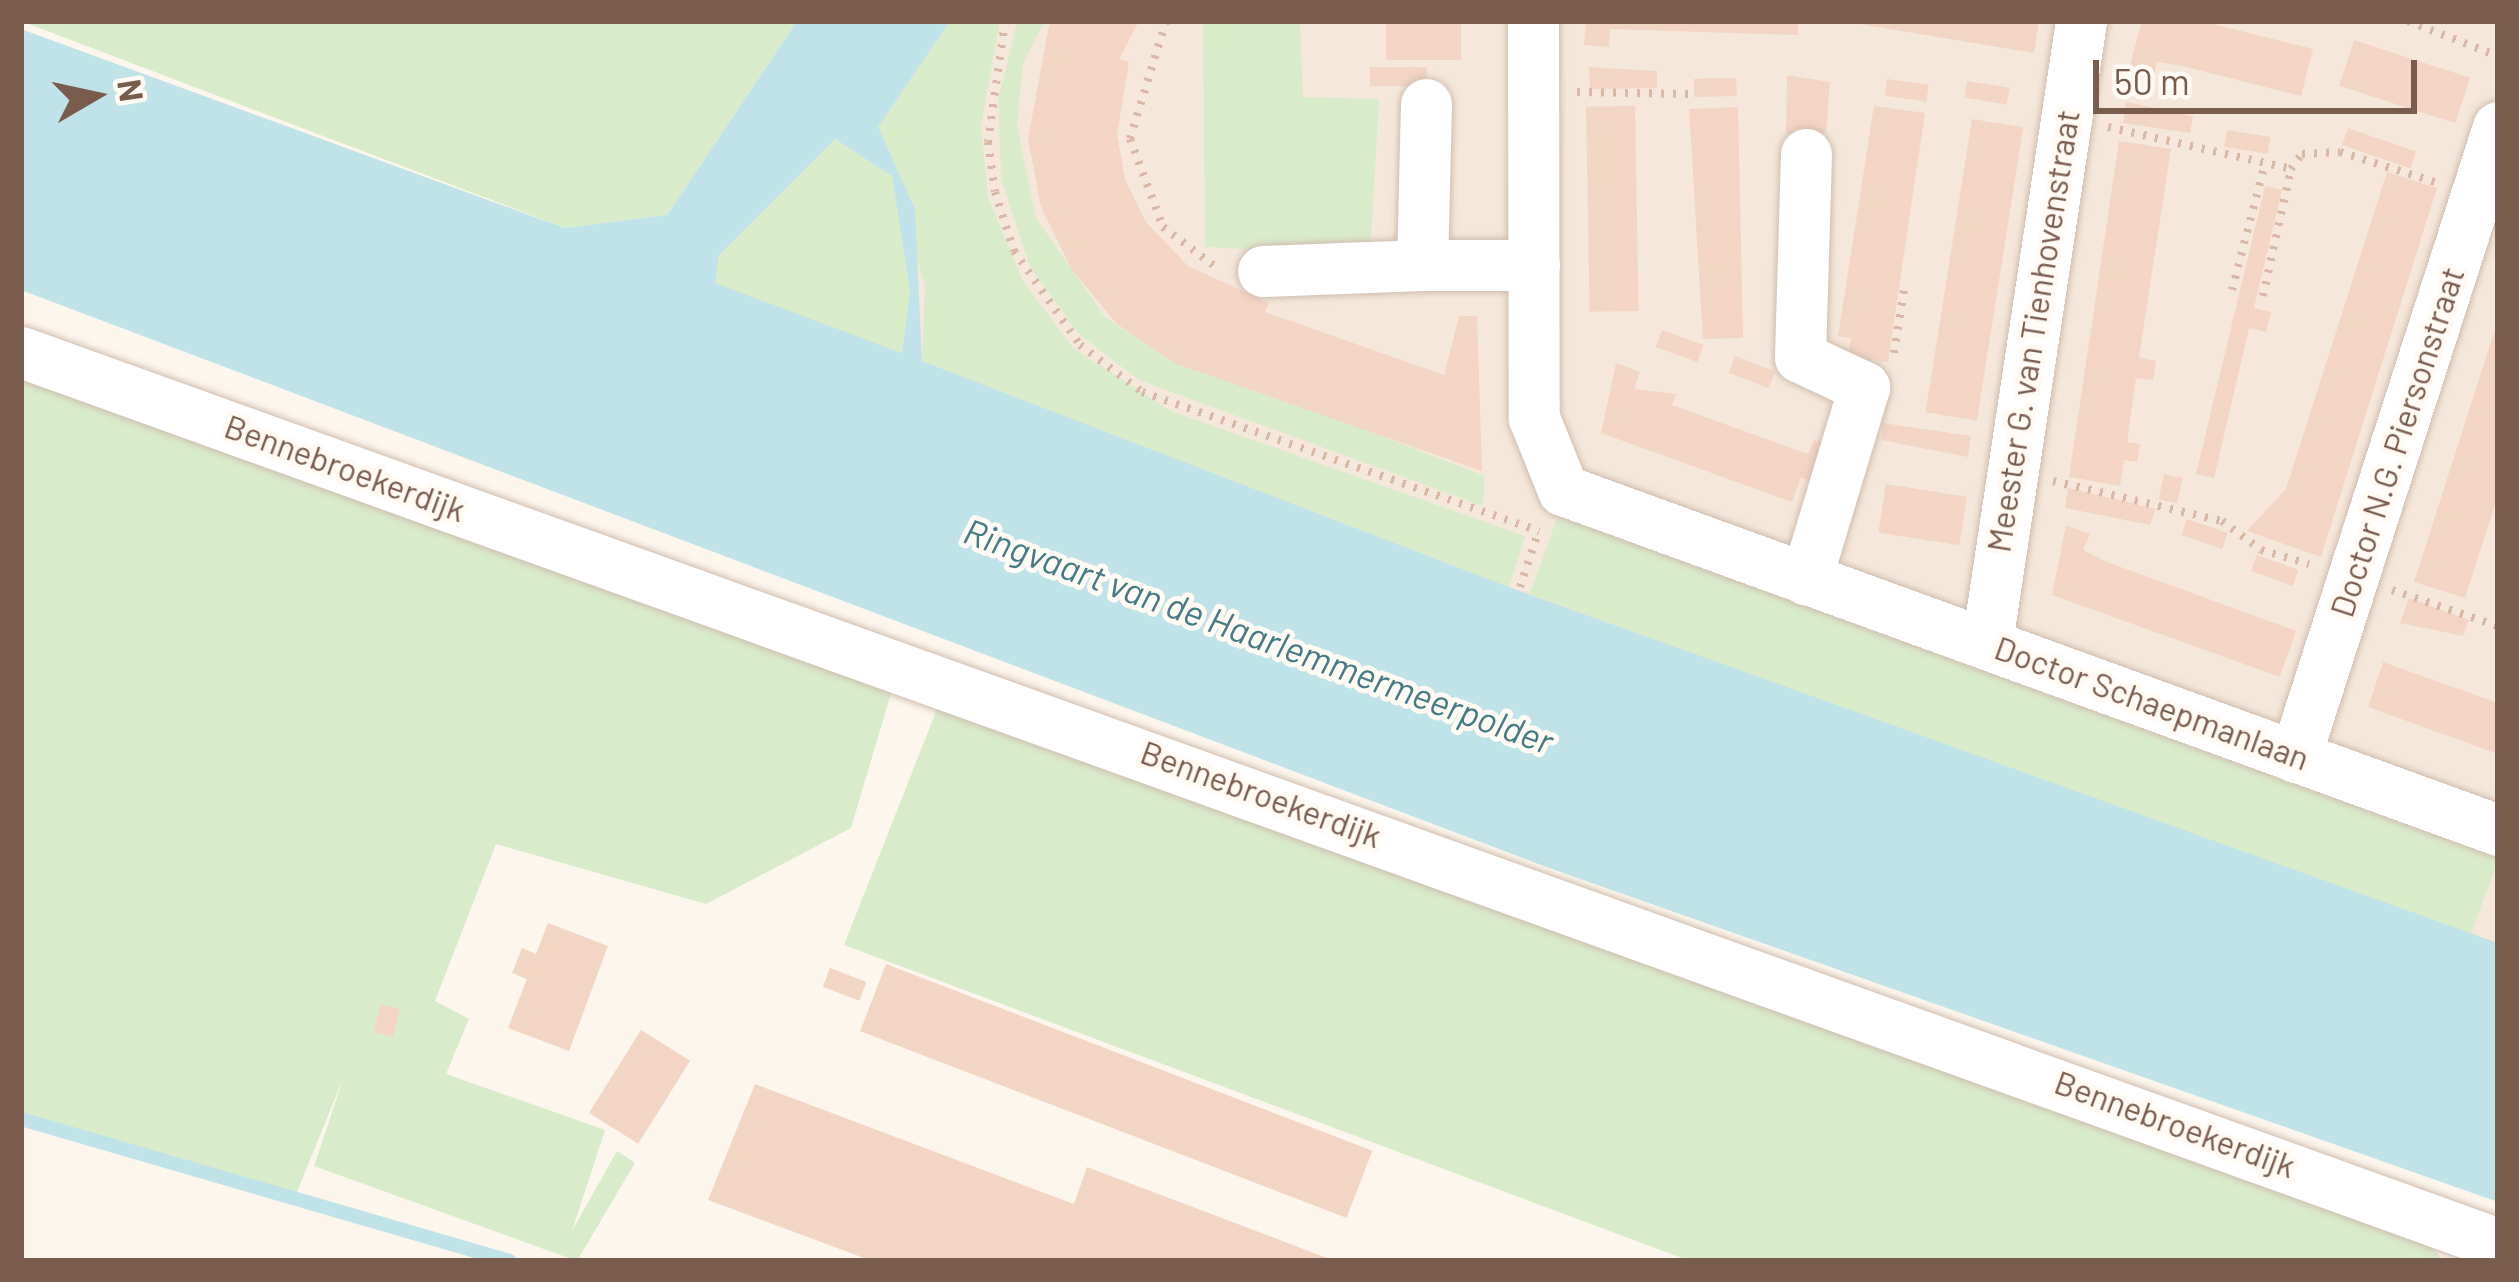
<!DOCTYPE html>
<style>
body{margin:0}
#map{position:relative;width:2519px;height:1282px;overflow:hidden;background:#fdf6ec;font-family:Barlow,sans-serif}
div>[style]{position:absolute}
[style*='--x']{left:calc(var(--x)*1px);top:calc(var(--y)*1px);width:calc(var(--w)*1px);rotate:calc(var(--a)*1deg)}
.residential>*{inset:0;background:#f5e8da}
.green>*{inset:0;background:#d8ecc9;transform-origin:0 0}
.water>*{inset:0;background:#bfe3e8}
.stream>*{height:14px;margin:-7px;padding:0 7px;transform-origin:7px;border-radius:7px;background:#bfe3e8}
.building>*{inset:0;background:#f3d5c3;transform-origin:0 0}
.path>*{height:8px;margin-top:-4px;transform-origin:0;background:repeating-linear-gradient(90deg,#d9b8a5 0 3px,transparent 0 12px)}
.roads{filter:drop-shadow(0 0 3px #d1beb0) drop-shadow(0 0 3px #d1beb0)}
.minor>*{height:51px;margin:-25.5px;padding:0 25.5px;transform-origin:25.5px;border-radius:25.5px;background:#fff}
span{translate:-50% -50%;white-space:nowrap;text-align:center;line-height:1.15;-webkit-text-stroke:10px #fffaf3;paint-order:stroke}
.street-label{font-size:33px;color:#7a5c4d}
.water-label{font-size:36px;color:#437c86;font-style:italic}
.frame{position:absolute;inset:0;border:24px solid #7a5c4d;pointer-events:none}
.north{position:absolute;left:36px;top:36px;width:120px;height:120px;-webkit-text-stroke:9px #fffaf3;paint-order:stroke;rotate:81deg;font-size:33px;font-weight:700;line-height:48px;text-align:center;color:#7a5c4d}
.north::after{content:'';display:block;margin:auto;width:42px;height:54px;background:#7a5c4d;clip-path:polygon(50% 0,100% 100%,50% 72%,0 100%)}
.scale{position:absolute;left:2093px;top:60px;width:324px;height:54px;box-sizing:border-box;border:6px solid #7a5c4d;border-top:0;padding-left:15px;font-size:36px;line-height:42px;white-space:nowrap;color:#7a5c4d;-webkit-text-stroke:9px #fffaf3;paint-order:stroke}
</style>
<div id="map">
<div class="residential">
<div style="clip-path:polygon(891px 21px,2498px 21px,2498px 982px,659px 313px)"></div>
</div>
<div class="green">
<div style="clip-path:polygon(21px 21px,797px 21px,667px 215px,565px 228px)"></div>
<div style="clip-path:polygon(950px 21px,1000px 21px,981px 125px,988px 197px,1023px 281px,1073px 348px,1171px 411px,1525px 536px,1509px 587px,922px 361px,925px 286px,878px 127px)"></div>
<div style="clip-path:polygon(1018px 21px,1045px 21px,1023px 63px,1017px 126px,1036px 218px,1105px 317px,1147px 345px,1485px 476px,1483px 506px,1139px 380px,1079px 334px,1030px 267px,1001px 178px,998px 101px)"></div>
<div style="clip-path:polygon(1203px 21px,1300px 21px,1303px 97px,1379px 99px,1370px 255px,1205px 247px)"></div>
<div style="clip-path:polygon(835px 139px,892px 176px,910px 291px,902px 354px,715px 283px,719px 255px)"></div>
<div style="clip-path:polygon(21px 371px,892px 690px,851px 828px,706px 904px,496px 844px,435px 1001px,469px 1019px,446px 1074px,605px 1130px,572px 1231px,617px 1151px,635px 1163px,577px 1261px,314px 1166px,343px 1079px,297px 1192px,21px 1117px)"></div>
<div style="left:1558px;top:516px;width:1001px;height:83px;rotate:20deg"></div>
<div style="clip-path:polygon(937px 709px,2422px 1237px,2444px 1261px,1690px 1261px,844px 945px)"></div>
</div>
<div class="water">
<div style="clip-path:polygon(evenodd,797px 21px,950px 21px,878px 127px,915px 209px,922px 361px,1509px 587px,2498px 943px,2498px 1202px,1552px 869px,21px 290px,21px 29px,565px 228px,667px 215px,797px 21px,835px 139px,892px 176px,910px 291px,902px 353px,715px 283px,719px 255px,835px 139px)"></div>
</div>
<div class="stream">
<div style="--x:21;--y:1119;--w:509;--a:16.19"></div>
</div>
<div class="building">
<div style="clip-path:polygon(1050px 21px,1138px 23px,1119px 59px,1129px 62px,1117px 134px,1125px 179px,1146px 222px,1188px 266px,1269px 303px,1265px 312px,1444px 375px,1459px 316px,1477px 316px,1482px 471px,1174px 363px,1117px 324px,1072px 270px,1041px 207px,1028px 139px)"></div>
<div style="left:1386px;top:21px;width:75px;height:39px"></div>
<div style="clip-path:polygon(1586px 21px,1798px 21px,1798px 35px,1610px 29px,1609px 47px,1584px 45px)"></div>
<div style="clip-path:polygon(1841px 21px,2039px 21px,2034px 53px)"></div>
<div style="clip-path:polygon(2142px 21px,2201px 21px,2313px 49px,2301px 96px,2182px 66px,2157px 62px,2153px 79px,2128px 72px)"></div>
<div style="left:2354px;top:40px;width:122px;height:48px;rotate:18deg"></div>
<div style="left:1427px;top:67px;width:19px;height:57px;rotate:90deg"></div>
<div style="clip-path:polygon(1589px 67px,1657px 71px,1657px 88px,1590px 89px)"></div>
<div style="clip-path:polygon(1787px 75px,1830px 82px,1826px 133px,1786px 134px)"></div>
<div style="clip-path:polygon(1715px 78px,1736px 78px,1737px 96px,1694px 97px,1694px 79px)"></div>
<div style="left:1887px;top:79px;width:42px;height:17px;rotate:8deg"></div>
<div style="left:1967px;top:81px;width:43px;height:17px;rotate:9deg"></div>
<div style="clip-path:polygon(2126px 102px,2193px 116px,2190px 133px,2123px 123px)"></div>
<div style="left:1635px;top:106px;width:205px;height:49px;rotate:89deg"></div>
<div style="clip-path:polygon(1874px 106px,1925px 113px,1888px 362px,1848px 357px,1851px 338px,1838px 336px)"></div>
<div style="clip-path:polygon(1738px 107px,1743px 338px,1703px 339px,1689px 109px)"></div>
<div style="left:1972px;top:119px;width:52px;height:297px;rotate:9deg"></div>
<div style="left:2348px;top:128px;width:72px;height:18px;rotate:19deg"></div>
<div style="left:2227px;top:130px;width:44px;height:17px;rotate:9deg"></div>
<div style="clip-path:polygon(2119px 141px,2171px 149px,2139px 357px,2156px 361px,2153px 380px,2136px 378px,2127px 442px,2140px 444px,2137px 462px,2124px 460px,2120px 486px,2069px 477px)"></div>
<div style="clip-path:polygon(2387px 172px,2437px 188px,2321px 557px,2247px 531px,2286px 489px)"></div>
<div style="clip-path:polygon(2265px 186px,2282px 190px,2254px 308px,2271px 312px,2266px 332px,2249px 328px,2214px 478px,2196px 474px)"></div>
<div style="clip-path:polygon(2497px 323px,2498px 495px,2465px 598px,2414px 582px)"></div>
<div style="left:1662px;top:330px;width:44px;height:18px;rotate:20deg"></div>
<div style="left:1735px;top:356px;width:43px;height:18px;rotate:21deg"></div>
<div style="clip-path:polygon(1616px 363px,1640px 372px,1634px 389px,1676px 394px,1672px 405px,1808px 454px,1814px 440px,1832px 446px,1819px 484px,1801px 477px,1792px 502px,1601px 433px)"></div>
<div style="clip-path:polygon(1883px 423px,1971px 436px,1968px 457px,1881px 440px)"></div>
<div style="left:2164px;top:474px;width:19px;height:26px;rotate:12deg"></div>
<div style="left:1886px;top:484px;width:82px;height:49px;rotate:9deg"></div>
<div style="clip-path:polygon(2068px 488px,2156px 509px,2150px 525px,2065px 508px)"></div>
<div style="left:2187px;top:519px;width:43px;height:17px;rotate:19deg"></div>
<div style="clip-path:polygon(2066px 525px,2090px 534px,2083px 550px,2107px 562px,2296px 631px,2280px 677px,2052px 595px)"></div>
<div style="left:2257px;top:555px;width:44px;height:17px;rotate:20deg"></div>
<div style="clip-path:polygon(2409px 598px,2469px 620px,2463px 636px,2400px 623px)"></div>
<div style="clip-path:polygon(2383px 662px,2498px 703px,2498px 754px,2368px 707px)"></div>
<div style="clip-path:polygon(548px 923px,608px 946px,569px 1051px,508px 1028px,527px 979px,512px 973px,522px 948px,536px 954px)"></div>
<div style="left:886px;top:964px;width:521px;height:72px;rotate:21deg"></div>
<div style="left:830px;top:968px;width:39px;height:20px;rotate:21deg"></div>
<div style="left:381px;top:1004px;width:20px;height:29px;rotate:15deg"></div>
<div style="left:641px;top:1030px;width:58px;height:98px;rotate:32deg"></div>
<div style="clip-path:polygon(755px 1084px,1074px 1204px,1087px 1167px,1335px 1261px,872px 1261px,708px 1200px)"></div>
</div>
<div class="path">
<div style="--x:1005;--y:21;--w:122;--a:98"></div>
<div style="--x:988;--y:142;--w:50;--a:82"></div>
<div style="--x:995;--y:192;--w:62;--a:72.1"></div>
<div style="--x:1014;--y:251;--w:115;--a:54.9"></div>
<div style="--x:1080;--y:345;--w:78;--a:37.2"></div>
<div style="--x:1142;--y:392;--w:421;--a:19.3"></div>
<div style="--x:1166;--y:21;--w:123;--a:107"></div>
<div style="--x:1130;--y:139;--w:94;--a:69.4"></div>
<div style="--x:1163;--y:227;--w:68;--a:37.2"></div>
<div style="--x:2408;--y:21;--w:97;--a:21.3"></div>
<div style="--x:1577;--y:92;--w:113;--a:1"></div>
<div style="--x:2108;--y:127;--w:188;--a:12.9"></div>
<div style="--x:2291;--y:169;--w:19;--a:-54"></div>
<div style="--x:2302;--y:154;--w:38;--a:-3"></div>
<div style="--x:2340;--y:152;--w:100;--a:17.5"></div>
<div style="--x:2232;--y:290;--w:131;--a:-75.4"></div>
<div style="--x:2263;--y:296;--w:130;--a:-77.6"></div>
<div style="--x:1894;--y:353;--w:65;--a:-81.1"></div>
<div style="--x:2053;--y:481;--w:174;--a:13.3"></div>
<div style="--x:2222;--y:521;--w:49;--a:36.6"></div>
<div style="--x:2261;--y:550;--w:50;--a:16.3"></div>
<div style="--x:1520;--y:587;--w:57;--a:-71.6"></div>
<div style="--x:2392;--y:590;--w:112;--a:18.8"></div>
</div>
<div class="roads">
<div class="minor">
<div style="--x:1533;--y:21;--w:397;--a:89.9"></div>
<div style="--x:1534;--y:418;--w:78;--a:68.1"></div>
<div style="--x:1563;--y:490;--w:995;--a:19.98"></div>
<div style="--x:1426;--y:104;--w:161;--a:91.4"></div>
<div style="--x:1422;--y:265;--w:112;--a:0"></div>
<div style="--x:1806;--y:154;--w:203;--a:91.7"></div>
<div style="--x:1800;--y:357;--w:71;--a:25.1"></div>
<div style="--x:1864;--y:387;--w:201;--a:106.8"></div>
<div style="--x:1263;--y:271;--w:159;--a:-2.2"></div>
<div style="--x:21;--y:352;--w:2633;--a:19.8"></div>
<div style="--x:1987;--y:642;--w:628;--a:-81.39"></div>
<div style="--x:2295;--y:757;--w:662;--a:-72.14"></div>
</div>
</div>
<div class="street-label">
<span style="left:2033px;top:331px;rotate:-81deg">Meester G. van Tienhovenstraat</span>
<span style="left:2397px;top:442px;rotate:-72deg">Doctor N.G. Piersonstraat</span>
<span style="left:345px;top:468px;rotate:20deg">Bennebroekerdijk</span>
<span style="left:2152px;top:703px;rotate:20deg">Doctor Schaepmanlaan</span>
<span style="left:1261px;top:794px;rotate:20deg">Bennebroekerdijk</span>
<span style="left:2175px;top:1124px;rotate:20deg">Bennebroekerdijk</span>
</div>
<div class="water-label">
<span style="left:1259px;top:635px;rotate:20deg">Ringvaart van de Haarlemmermeerpolder</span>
</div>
<div class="frame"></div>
<div class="north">N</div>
<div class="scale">50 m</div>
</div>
